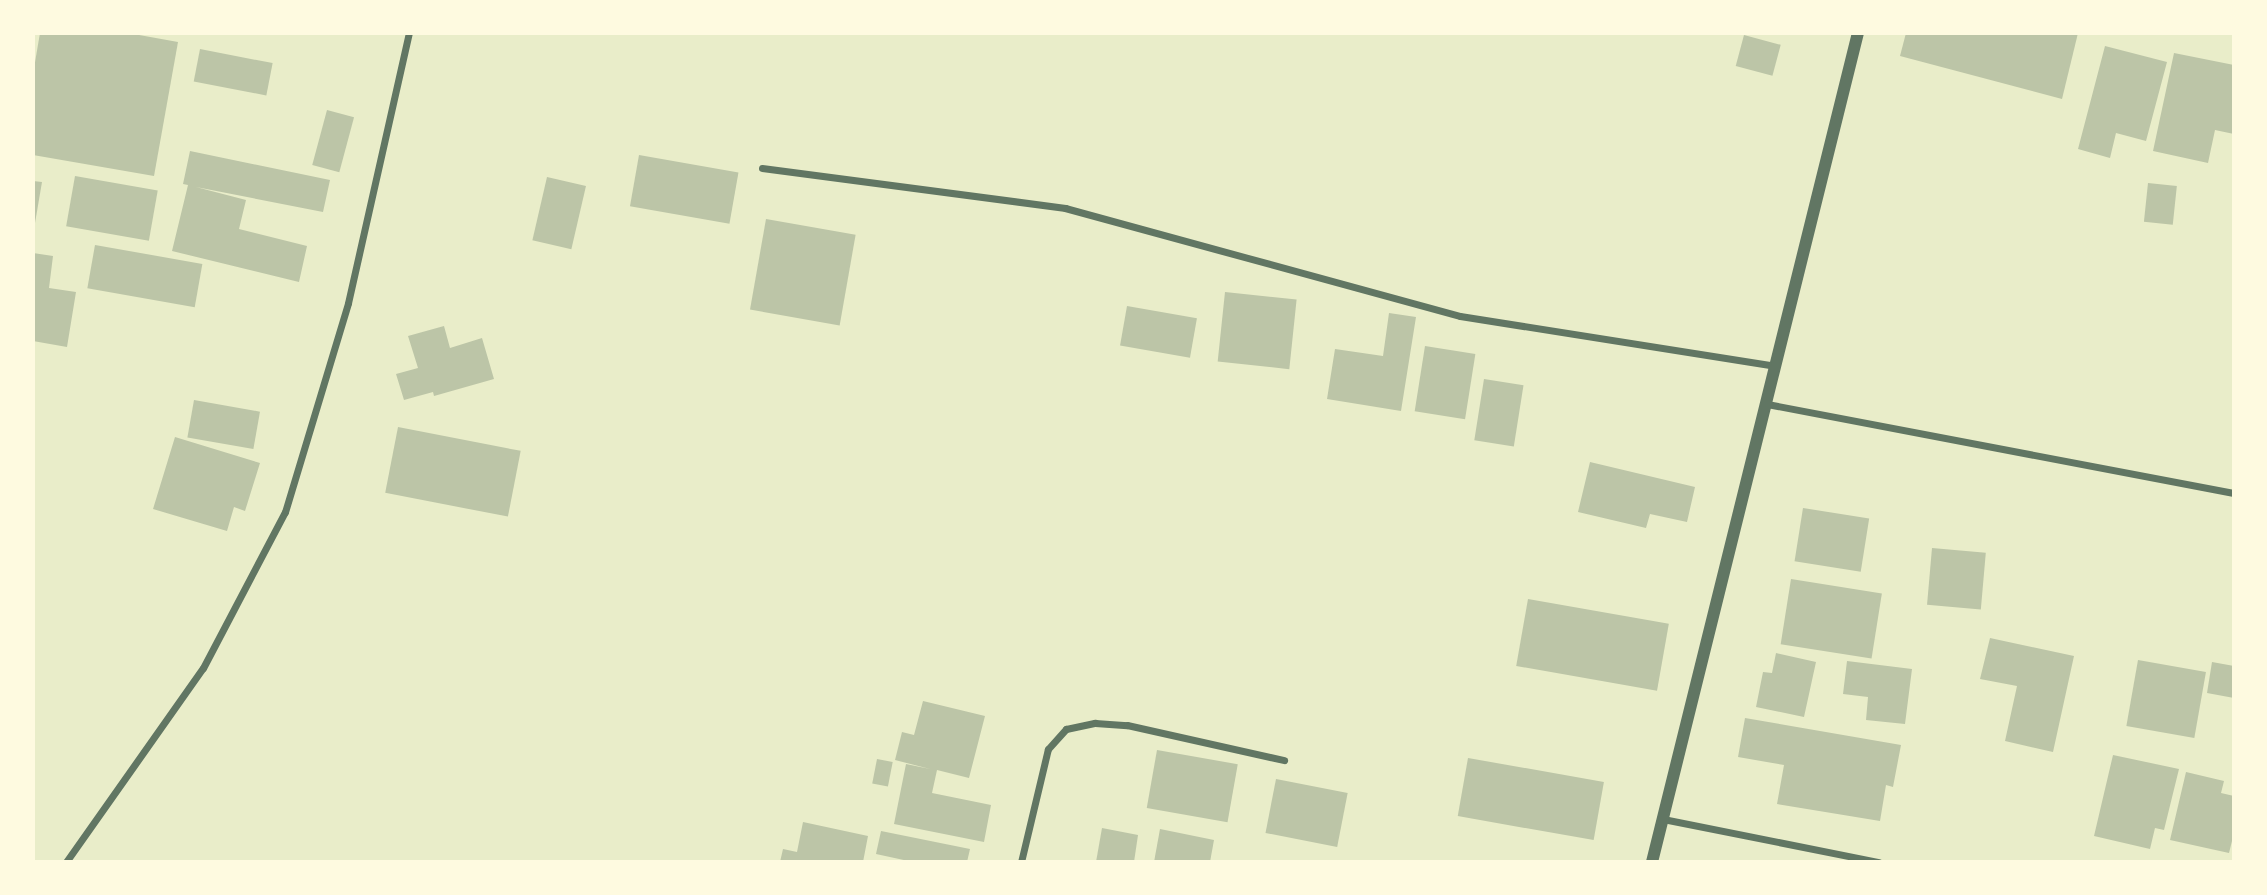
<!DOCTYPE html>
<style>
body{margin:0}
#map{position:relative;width:2267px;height:895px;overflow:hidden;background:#e9edc9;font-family:Helvetica,sans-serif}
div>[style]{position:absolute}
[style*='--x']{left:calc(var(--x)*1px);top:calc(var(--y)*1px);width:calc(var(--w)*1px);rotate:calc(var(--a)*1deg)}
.building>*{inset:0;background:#bcc5a7;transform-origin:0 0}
.minor>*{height:7px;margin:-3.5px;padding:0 3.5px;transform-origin:3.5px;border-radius:3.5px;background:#617663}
.tertiary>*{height:12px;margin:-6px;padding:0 6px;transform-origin:6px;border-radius:6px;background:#617663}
span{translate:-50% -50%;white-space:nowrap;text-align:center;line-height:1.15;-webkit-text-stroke:5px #fefae0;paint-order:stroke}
.frame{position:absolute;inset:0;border:35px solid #fefae0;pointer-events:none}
</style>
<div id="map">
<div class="building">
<div style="clip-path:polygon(40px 33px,128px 33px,178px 42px,154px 176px,33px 155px,33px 74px)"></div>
<div style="clip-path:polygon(1906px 33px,2078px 33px,2062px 99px,1900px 56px)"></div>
<div style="left:1744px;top:35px;width:38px;height:32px;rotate:15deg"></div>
<div style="clip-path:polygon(2105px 46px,2167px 62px,2146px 141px,2116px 133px,2110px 158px,2078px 149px)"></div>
<div style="left:200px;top:49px;width:74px;height:33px;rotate:11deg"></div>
<div style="clip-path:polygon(2174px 53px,2234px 65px,2234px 134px,2215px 130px,2208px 163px,2153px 151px)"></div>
<div style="left:327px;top:110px;width:28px;height:57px;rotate:15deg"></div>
<div style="clip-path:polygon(190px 151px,330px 180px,323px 212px,196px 187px,246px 200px,239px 229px,307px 246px,299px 282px,172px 251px,188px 185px,183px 184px)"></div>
<div style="left:639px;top:155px;width:101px;height:52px;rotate:10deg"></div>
<div style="left:75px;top:176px;width:84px;height:51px;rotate:10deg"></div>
<div style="left:547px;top:177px;width:40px;height:65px;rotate:13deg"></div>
<div style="clip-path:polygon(33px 181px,42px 182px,35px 223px,33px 223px)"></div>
<div style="left:2148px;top:183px;width:29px;height:39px;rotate:6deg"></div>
<div style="left:766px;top:219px;width:91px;height:92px;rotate:10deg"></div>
<div style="left:95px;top:245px;width:109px;height:44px;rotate:10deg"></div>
<div style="clip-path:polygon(33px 253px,53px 256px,49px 288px,76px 292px,67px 347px,33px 341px)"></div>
<div style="left:1225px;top:292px;width:72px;height:70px;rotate:6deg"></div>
<div style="left:1127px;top:306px;width:71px;height:40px;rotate:10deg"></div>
<div style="clip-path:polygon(1389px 313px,1416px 317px,1401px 411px,1327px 399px,1335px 349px,1383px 356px)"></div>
<div style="clip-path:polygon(444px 326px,450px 348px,482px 338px,494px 379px,434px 396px,433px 392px,404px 400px,396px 374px,418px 368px,408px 336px)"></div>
<div style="left:1425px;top:346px;width:51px;height:66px;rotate:9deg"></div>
<div style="left:1484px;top:379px;width:40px;height:62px;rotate:9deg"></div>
<div style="left:194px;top:400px;width:67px;height:38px;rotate:10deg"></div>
<div style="left:398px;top:427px;width:125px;height:67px;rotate:11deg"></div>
<div style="clip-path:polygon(175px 437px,260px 463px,245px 511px,234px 507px,227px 531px,153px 509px)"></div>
<div style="clip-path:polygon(1590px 462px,1695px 487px,1687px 522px,1650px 514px,1646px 528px,1578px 512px)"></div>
<div style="left:1803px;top:508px;width:67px;height:54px;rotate:9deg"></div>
<div style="left:1932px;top:548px;width:54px;height:57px;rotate:5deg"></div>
<div style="left:1791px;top:579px;width:92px;height:66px;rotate:9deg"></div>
<div style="left:1528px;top:599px;width:143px;height:68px;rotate:10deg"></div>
<div style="clip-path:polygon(1990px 638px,2074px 656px,2053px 752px,2005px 741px,2017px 686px,1980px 679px)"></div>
<div style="clip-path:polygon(1776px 653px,1816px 662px,1804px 717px,1756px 707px,1763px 672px,1772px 673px)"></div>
<div style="left:2138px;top:660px;width:69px;height:67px;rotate:10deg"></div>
<div style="clip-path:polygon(1847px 661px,1912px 669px,1905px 724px,1866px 720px,1868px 697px,1843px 694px)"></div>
<div style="clip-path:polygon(2212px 662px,2234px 666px,2234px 698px,2207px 693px)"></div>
<div style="clip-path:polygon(923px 701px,985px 716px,969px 778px,937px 770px,932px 793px,991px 805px,984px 842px,894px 824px,906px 764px,930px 769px,895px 760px,902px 732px,914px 735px)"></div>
<div style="clip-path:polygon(1745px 718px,1901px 745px,1893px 787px,1886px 785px,1880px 821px,1777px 804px,1784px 765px,1738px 757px)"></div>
<div style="left:1157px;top:750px;width:82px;height:59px;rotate:10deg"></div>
<div style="clip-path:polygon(2113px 755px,2179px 769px,2164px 830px,2155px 828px,2150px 849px,2094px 836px)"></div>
<div style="left:1468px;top:758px;width:138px;height:59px;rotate:10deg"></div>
<div style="left:877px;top:759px;width:16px;height:25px;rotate:11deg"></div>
<div style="clip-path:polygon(2186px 772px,2224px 781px,2221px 793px,2234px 796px,2234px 833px,2229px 853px,2170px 840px)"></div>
<div style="left:1276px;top:779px;width:73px;height:55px;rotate:11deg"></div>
<div style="clip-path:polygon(803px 822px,868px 836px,863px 862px,780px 862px,783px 849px,797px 852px)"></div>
<div style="clip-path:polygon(1102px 828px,1138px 835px,1134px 862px,1096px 862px)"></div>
<div style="clip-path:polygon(1160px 829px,1214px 840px,1210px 862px,1154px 862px)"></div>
<div style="clip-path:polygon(881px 831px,970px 849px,967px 862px,913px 862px,876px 854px)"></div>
</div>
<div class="minor">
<div style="--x:762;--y:168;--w:306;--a:7.5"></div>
<div style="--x:1065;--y:208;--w:409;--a:15.3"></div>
<div style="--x:1460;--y:316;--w:320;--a:9"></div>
<div style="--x:1767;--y:404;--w:475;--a:10.8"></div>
<div style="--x:1663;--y:819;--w:220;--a:11.3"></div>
<div style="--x:66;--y:862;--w:237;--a:-54.8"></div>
<div style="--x:203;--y:668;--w:176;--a:-62.3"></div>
<div style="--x:285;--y:512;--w:218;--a:-73.2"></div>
<div style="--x:348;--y:303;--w:277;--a:-77.3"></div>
<div style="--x:1021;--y:862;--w:116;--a:-76.6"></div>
<div style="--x:1048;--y:749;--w:27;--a:-48"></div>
<div style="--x:1066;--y:729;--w:30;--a:-12"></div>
<div style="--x:1095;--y:723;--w:32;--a:4"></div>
<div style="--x:1127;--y:725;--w:161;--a:12.6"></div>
</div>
<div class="tertiary">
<div style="--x:1652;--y:862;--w:854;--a:-76.05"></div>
</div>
<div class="frame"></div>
</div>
